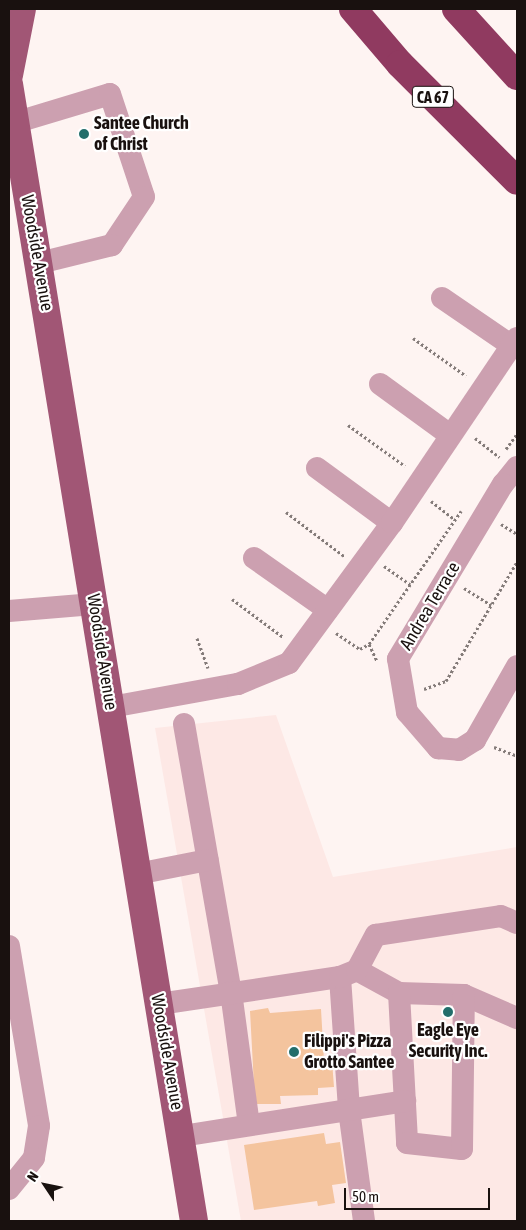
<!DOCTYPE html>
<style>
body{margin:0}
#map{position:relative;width:526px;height:1230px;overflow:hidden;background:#fef4f2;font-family:"Asap Condensed",sans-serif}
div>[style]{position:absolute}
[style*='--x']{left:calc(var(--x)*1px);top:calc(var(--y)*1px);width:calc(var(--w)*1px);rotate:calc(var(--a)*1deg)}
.built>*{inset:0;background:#fde8e5}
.building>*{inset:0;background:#f4c49e}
.path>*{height:3px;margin-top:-1.5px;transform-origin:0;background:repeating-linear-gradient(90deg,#847b79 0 2.5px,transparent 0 5px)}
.minor>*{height:22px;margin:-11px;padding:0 11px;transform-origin:11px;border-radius:11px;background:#cca0b0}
.major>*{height:28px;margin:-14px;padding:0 14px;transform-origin:14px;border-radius:14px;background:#a15675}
.highway>*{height:28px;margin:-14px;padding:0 14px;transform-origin:14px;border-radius:14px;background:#903a60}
.dots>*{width:14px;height:14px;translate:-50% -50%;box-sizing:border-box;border:2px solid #fff;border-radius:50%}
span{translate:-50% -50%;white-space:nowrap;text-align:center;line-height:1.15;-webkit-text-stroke:4.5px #fff;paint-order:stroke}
.shield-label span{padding:1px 4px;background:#fff;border:1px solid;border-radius:4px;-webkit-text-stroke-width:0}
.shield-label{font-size:16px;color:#19110f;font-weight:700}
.poi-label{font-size:18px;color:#19110f;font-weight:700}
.left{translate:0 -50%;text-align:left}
.street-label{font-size:18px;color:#19110f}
.frame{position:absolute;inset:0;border:10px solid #19110f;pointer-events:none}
.north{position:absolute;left:20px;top:1160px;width:50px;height:50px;-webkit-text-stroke:4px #fff;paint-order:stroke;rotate:304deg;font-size:14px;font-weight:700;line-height:20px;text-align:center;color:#19110f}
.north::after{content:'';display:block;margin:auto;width:18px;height:22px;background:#19110f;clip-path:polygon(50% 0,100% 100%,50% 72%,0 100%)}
.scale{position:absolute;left:344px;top:1188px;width:146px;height:22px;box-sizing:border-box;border:2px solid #19110f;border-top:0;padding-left:6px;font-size:15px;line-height:18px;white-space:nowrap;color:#19110f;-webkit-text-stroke:4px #fff;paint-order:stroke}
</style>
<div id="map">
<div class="built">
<div style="clip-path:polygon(276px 715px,333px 877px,517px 847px,517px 1221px,241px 1221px,155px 728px)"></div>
</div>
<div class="building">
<div style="clip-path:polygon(268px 1008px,270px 1013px,321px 1009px,324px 1061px,332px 1061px,334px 1087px,318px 1088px,318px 1095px,280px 1096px,281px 1104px,255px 1104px,250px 1011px)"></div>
<div style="clip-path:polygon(324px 1133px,326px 1144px,340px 1142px,346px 1183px,332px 1185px,335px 1203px,318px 1206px,317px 1201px,254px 1210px,244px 1145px)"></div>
</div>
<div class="path">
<div style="--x:413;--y:338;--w:65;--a:35.6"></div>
<div style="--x:348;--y:425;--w:70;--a:35.7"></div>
<div style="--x:475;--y:438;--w:31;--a:38"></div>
<div style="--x:506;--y:449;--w:19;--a:-54"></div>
<div style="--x:431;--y:501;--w:29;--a:38"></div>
<div style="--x:286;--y:512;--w:73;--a:37.2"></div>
<div style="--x:501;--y:524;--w:19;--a:32"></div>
<div style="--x:384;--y:566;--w:32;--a:35"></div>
<div style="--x:464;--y:588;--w:32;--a:32"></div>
<div style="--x:232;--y:599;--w:64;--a:36.7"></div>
<div style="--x:336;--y:633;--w:29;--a:34"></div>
<div style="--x:360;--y:649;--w:10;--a:-29"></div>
<div style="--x:369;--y:644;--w:19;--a:65"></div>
<div style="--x:197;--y:638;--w:32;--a:70"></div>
<div style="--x:369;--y:644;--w:162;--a:-55.3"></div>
<div style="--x:424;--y:689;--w:23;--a:-20"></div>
<div style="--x:446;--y:681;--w:139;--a:-59.2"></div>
<div style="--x:494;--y:747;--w:25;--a:21"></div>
</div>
<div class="minor">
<div style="--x:14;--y:123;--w:100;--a:-16.8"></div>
<div style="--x:110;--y:94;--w:108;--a:71.7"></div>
<div style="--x:144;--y:197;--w:58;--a:123.7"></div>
<div style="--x:112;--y:245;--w:75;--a:166.1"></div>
<div style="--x:442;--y:298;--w:85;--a:34.4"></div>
<div style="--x:380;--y:384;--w:87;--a:36.1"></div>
<div style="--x:517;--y:467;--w:22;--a:129"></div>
<div style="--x:503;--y:484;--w:204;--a:121"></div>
<div style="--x:398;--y:659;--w:54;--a:80.4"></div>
<div style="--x:407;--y:712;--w:48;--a:49.3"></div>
<div style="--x:438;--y:748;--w:21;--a:5"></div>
<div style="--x:459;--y:750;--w:19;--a:-32"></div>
<div style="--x:475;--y:740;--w:85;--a:-60.4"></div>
<div style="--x:317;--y:468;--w:93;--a:36.3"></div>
<div style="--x:254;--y:558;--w:90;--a:35.1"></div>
<div style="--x:9;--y:611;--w:85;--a:-4.7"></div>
<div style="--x:111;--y:707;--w:129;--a:-10.3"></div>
<div style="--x:238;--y:684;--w:55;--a:-22.4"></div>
<div style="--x:289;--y:663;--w:174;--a:-53.7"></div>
<div style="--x:392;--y:523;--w:223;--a:-56"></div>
<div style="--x:184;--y:724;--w:272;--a:80.1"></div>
<div style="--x:231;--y:992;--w:134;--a:82.3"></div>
<div style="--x:137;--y:874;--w:72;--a:-11.2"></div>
<div style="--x:9;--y:946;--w:182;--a:80.5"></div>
<div style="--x:39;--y:1126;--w:32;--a:99"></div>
<div style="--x:34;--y:1158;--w:40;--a:129"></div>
<div style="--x:357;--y:970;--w:48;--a:28.7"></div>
<div style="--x:399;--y:993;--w:65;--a:1.8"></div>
<div style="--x:464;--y:995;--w:58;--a:23.5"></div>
<div style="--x:340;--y:977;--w:133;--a:86.1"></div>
<div style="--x:349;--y:1110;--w:112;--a:82.3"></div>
<div style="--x:399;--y:993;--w:150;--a:86.9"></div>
<div style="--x:407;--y:1143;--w:55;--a:6.2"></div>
<div style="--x:462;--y:1149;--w:154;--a:-89.3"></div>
<div style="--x:159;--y:1004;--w:183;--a:-8.5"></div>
<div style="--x:340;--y:977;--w:18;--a:-22"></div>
<div style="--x:357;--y:970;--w:40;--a:-62"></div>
<div style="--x:376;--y:935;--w:126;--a:-8.6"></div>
<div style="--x:501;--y:916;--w:17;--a:24"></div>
<div style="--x:182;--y:1136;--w:226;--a:-8.9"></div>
</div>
<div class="major">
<div style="--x:9;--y:75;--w:67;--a:-78.9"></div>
<div style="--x:9;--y:84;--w:1152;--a:80.76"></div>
</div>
<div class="highway">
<div style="--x:353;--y:9;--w:72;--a:49.5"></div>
<div style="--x:400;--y:64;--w:165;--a:45"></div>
<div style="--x:456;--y:9;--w:91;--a:47.7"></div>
</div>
<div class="dots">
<div style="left:84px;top:134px;background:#236e6b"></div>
<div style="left:448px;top:1012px;background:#236e6b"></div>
<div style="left:294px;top:1052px;background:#236e6b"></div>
</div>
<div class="shield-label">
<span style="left:433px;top:97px">CA 67</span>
</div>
<div class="poi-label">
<span class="left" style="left:94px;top:134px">Santee Church<br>of Christ</span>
<span style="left:448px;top:1041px">Eagle Eye<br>Security Inc.</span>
<span class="left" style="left:304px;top:1052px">Filippi's Pizza<br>Grotto Santee</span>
</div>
<div class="street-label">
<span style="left:37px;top:253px;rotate:80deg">Woodside Avenue</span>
<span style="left:430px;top:606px;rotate:-59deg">Andrea Terrace</span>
<span style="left:102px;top:652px;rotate:81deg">Woodside Avenue</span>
<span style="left:167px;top:1052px;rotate:80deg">Woodside Avenue</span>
</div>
<div class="frame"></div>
<div class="north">N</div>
<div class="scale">50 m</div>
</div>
